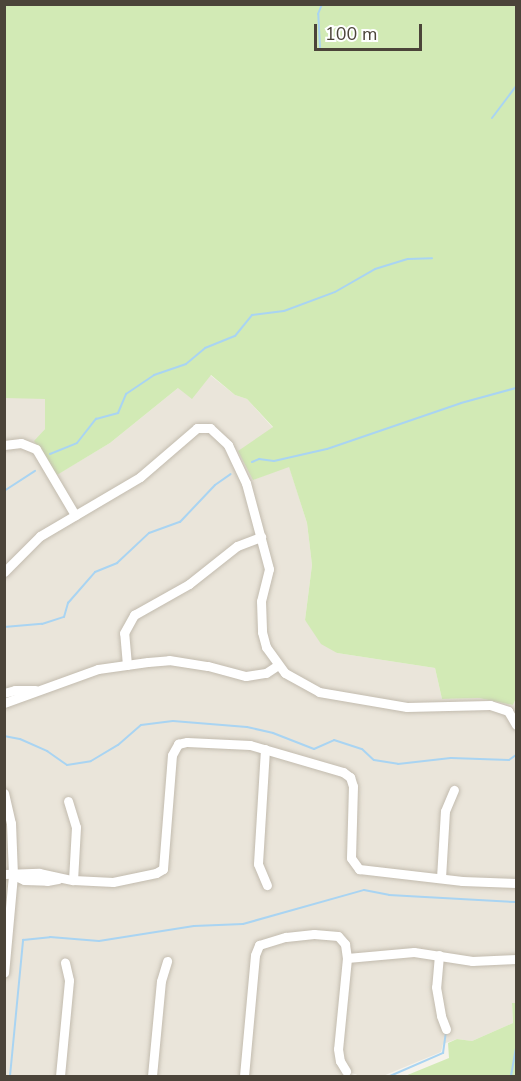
<!DOCTYPE html>
<style>
body{margin:0}
#map{position:relative;width:521px;height:1081px;overflow:hidden;background:#f6f3ec;font-family:"Nunito Sans",sans-serif}
div>[style]{position:absolute}
[style*='--x']{left:calc(var(--x)*1px);top:calc(var(--y)*1px);width:calc(var(--w)*1px);rotate:calc(var(--a)*1deg)}
.residential>*{inset:0;background:#eae5da}
.green>*{inset:0;background:#d2eab5}
.stream>*{height:2px;margin:-1px;padding:0 1px;transform-origin:1px;border-radius:1px;background:#a9d4f2}
.roads{filter:drop-shadow(0 0 2px #c2bbae) drop-shadow(0 0 2px #c2bbae)}
.minor>*{height:9px;margin:-4.5px;padding:0 4.5px;transform-origin:4.5px;border-radius:4.5px;background:#fff}
span{translate:-50% -50%;white-space:nowrap;text-align:center;line-height:1.15;-webkit-text-stroke:4.5px #fff;paint-order:stroke}
.frame{position:absolute;inset:0;border:6px solid #4b4439;pointer-events:none}
.scale{position:absolute;left:314px;top:24px;width:108px;height:27px;box-sizing:border-box;border:3px solid #4b4439;border-top:0;padding-left:8px;font-size:18px;line-height:21px;white-space:nowrap;color:#4b4439;-webkit-text-stroke:4px #fff;paint-order:stroke}
</style>
<div id="map">
<div class="residential">
<div style="clip-path:polygon(210px 375px,235px 395px,247px 399px,273px 428px,253px 480px,289px 466px,307px 523px,312px 565px,305px 620px,337px 653px,435px 668px,442px 699px,479px 698px,513px 705px,516px 698px,516px 1003px,512px 1004px,513px 1023px,472px 1041px,457px 1039px,443px 1044px,441px 1052px,383px 1076px,360px 1076px,347px 1071px,344px 1076px,5px 1076px,5px 398px,46px 398px,45px 429px,35px 441px,58px 474px,110px 443px,178px 388px)"></div>
</div>
<div class="green">
<div style="clip-path:polygon(5px 5px,516px 5px,516px 698px,513px 705px,479px 698px,442px 699px,435px 668px,337px 653px,321px 644px,305px 620px,312px 565px,307px 523px,289px 467px,253px 480px,238px 451px,273px 427px,247px 399px,235px 395px,211px 375px,192px 399px,178px 388px,110px 443px,57px 475px,34px 441px,45px 429px,45px 399px,5px 398px)"></div>
<div style="clip-path:polygon(512px 1003px,516px 1003px,516px 1076px,405px 1076px,449px 1058px,448px 1043px,457px 1039px,472px 1041px,513px 1023px)"></div>
</div>
<div class="stream">
<div style="--x:320;--y:47;--w:33;--a:-93"></div>
<div style="--x:318;--y:14;--w:11;--a:-68"></div>
<div style="--x:492;--y:118;--w:40;--a:-53"></div>
<div style="--x:50;--y:454;--w:29;--a:-22"></div>
<div style="--x:77;--y:443;--w:31;--a:-52"></div>
<div style="--x:96;--y:419;--w:23;--a:-15"></div>
<div style="--x:118;--y:413;--w:21;--a:-67"></div>
<div style="--x:126;--y:394;--w:34;--a:-34"></div>
<div style="--x:154;--y:375;--w:34;--a:-19"></div>
<div style="--x:186;--y:364;--w:25;--a:-40"></div>
<div style="--x:205;--y:348;--w:32;--a:-22"></div>
<div style="--x:235;--y:336;--w:27;--a:-51"></div>
<div style="--x:252;--y:315;--w:32;--a:-7"></div>
<div style="--x:284;--y:311;--w:54;--a:-20.4"></div>
<div style="--x:335;--y:292;--w:46;--a:-29.9"></div>
<div style="--x:375;--y:269;--w:34;--a:-17"></div>
<div style="--x:408;--y:259;--w:24;--a:-2"></div>
<div style="--x:252;--y:462;--w:8;--a:-23"></div>
<div style="--x:259;--y:459;--w:15;--a:8"></div>
<div style="--x:274;--y:461;--w:54;--a:-12.8"></div>
<div style="--x:327;--y:449;--w:142;--a:-18.9"></div>
<div style="--x:461;--y:403;--w:57;--a:-15.3"></div>
<div style="--x:4;--y:491;--w:37;--a:-33"></div>
<div style="--x:4;--y:627;--w:38;--a:-5"></div>
<div style="--x:42;--y:624;--w:23;--a:-18"></div>
<div style="--x:64;--y:617;--w:15;--a:-74"></div>
<div style="--x:68;--y:603;--w:41;--a:-48.9"></div>
<div style="--x:95;--y:572;--w:24;--a:-22"></div>
<div style="--x:117;--y:563;--w:44;--a:-43.2"></div>
<div style="--x:149;--y:533;--w:33;--a:-20"></div>
<div style="--x:180;--y:522;--w:51;--a:-46.6"></div>
<div style="--x:215;--y:485;--w:19;--a:-35"></div>
<div style="--x:4;--y:736;--w:16;--a:11"></div>
<div style="--x:20;--y:739;--w:30;--a:24"></div>
<div style="--x:47;--y:751;--w:24;--a:35"></div>
<div style="--x:67;--y:765;--w:24;--a:-9"></div>
<div style="--x:91;--y:761;--w:31;--a:-31"></div>
<div style="--x:118;--y:745;--w:30;--a:-41"></div>
<div style="--x:141;--y:725;--w:32;--a:-7"></div>
<div style="--x:173;--y:721;--w:74;--a:4.6"></div>
<div style="--x:247;--y:727;--w:27;--a:13"></div>
<div style="--x:273;--y:733;--w:44;--a:21.3"></div>
<div style="--x:314;--y:749;--w:22;--a:-24"></div>
<div style="--x:334;--y:740;--w:29;--a:18"></div>
<div style="--x:362;--y:749;--w:16;--a:43"></div>
<div style="--x:374;--y:760;--w:24;--a:9"></div>
<div style="--x:398;--y:764;--w:53;--a:-6.5"></div>
<div style="--x:451;--y:758;--w:58;--a:2"></div>
<div style="--x:509;--y:760;--w:9;--a:-36"></div>
<div style="--x:10;--y:1076;--w:137;--a:-84.5"></div>
<div style="--x:23;--y:940;--w:27;--a:-6"></div>
<div style="--x:50;--y:937;--w:49;--a:4.7"></div>
<div style="--x:99;--y:941;--w:96;--a:-9"></div>
<div style="--x:194;--y:926;--w:49;--a:-2.3"></div>
<div style="--x:243;--y:924;--w:126;--a:-15.7"></div>
<div style="--x:364;--y:890;--w:25;--a:11"></div>
<div style="--x:389;--y:895;--w:127;--a:3.2"></div>
<div style="--x:390;--y:1076;--w:58;--a:-23.5"></div>
<div style="--x:443;--y:1053;--w:22;--a:-82"></div>
<div style="--x:511;--y:1076;--w:27;--a:-80"></div>
</div>
<div class="roads">
<div class="minor">
<div style="--x:4;--y:445;--w:17;--a:-7"></div>
<div style="--x:21;--y:443;--w:16;--a:22"></div>
<div style="--x:36;--y:449;--w:77;--a:59.4"></div>
<div style="--x:4;--y:572;--w:51;--a:-45"></div>
<div style="--x:40;--y:536;--w:116;--a:-30.5"></div>
<div style="--x:140;--y:477;--w:75;--a:-40.7"></div>
<div style="--x:197;--y:428;--w:13;--a:0"></div>
<div style="--x:210;--y:428;--w:25;--a:43"></div>
<div style="--x:228;--y:445;--w:42;--a:64.7"></div>
<div style="--x:246;--y:483;--w:89;--a:75"></div>
<div style="--x:269;--y:569;--w:33;--a:104"></div>
<div style="--x:261;--y:601;--w:31;--a:88"></div>
<div style="--x:262;--y:632;--w:16;--a:75"></div>
<div style="--x:266;--y:647;--w:32;--a:54"></div>
<div style="--x:285;--y:673;--w:39;--a:29"></div>
<div style="--x:319;--y:692;--w:89;--a:9.7"></div>
<div style="--x:407;--y:707;--w:83;--a:-1.4"></div>
<div style="--x:490;--y:705;--w:19;--a:18"></div>
<div style="--x:508;--y:711;--w:16;--a:60"></div>
<div style="--x:127;--y:665;--w:32;--a:-95"></div>
<div style="--x:124;--y:633;--w:21;--a:-61"></div>
<div style="--x:134;--y:615;--w:63;--a:-29.4"></div>
<div style="--x:189;--y:584;--w:61;--a:-38.4"></div>
<div style="--x:237;--y:546;--w:26;--a:-21"></div>
<div style="--x:4;--y:693;--w:11;--a:-15"></div>
<div style="--x:15;--y:690;--w:20;--a:0"></div>
<div style="--x:4;--y:703;--w:100;--a:-19.9"></div>
<div style="--x:98;--y:669;--w:50;--a:-8"></div>
<div style="--x:148;--y:662;--w:21;--a:-5"></div>
<div style="--x:169;--y:660;--w:39;--a:9"></div>
<div style="--x:208;--y:666;--w:39;--a:15"></div>
<div style="--x:246;--y:676;--w:20;--a:-9"></div>
<div style="--x:266;--y:673;--w:14;--a:-34"></div>
<div style="--x:265;--y:749;--w:115;--a:93.5"></div>
<div style="--x:258;--y:864;--w:23;--a:67"></div>
<div style="--x:4;--y:793;--w:31;--a:77"></div>
<div style="--x:11;--y:823;--w:52;--a:87.8"></div>
<div style="--x:13;--y:875;--w:98;--a:95.2"></div>
<div style="--x:68;--y:801;--w:27;--a:73"></div>
<div style="--x:76;--y:827;--w:53;--a:93.2"></div>
<div style="--x:4;--y:874;--w:35;--a:-2"></div>
<div style="--x:39;--y:873;--w:35;--a:12"></div>
<div style="--x:73;--y:880;--w:40;--a:2.9"></div>
<div style="--x:113;--y:882;--w:44;--a:-11.8"></div>
<div style="--x:156;--y:873;--w:8;--a:-30"></div>
<div style="--x:163;--y:869;--w:114;--a:-85.5"></div>
<div style="--x:172;--y:755;--w:13;--a:-61"></div>
<div style="--x:178;--y:744;--w:9;--a:-13"></div>
<div style="--x:187;--y:742;--w:63;--a:2.7"></div>
<div style="--x:250;--y:745;--w:97;--a:16.2"></div>
<div style="--x:343;--y:772;--w:9;--a:36"></div>
<div style="--x:350;--y:777;--w:9;--a:72"></div>
<div style="--x:353;--y:786;--w:72;--a:91.6"></div>
<div style="--x:351;--y:858;--w:14;--a:54"></div>
<div style="--x:359;--y:869;--w:104;--a:6.6"></div>
<div style="--x:462;--y:881;--w:54;--a:2.1"></div>
<div style="--x:13;--y:875;--w:12;--a:24"></div>
<div style="--x:24;--y:880;--w:23;--a:2"></div>
<div style="--x:47;--y:881;--w:11;--a:-10"></div>
<div style="--x:441;--y:878;--w:67;--a:-86.6"></div>
<div style="--x:445;--y:811;--w:23;--a:-67"></div>
<div style="--x:439;--y:955;--w:32;--a:95"></div>
<div style="--x:436;--y:987;--w:29;--a:80"></div>
<div style="--x:441;--y:1016;--w:14;--a:69"></div>
<div style="--x:347;--y:958;--w:67;--a:-5.1"></div>
<div style="--x:414;--y:952;--w:59;--a:8.8"></div>
<div style="--x:472;--y:961;--w:44;--a:-2.6"></div>
<div style="--x:60;--y:1076;--w:96;--a:-84.6"></div>
<div style="--x:69;--y:980;--w:18;--a:-103"></div>
<div style="--x:152;--y:1076;--w:95;--a:-84.6"></div>
<div style="--x:161;--y:981;--w:21;--a:-73"></div>
<div style="--x:244;--y:1076;--w:121;--a:-84.8"></div>
<div style="--x:255;--y:955;--w:11;--a:-68"></div>
<div style="--x:259;--y:945;--w:28;--a:-17"></div>
<div style="--x:286;--y:937;--w:28;--a:-6"></div>
<div style="--x:314;--y:934;--w:24;--a:5"></div>
<div style="--x:338;--y:936;--w:11;--a:49"></div>
<div style="--x:345;--y:944;--w:14;--a:82"></div>
<div style="--x:347;--y:958;--w:91;--a:95.6"></div>
<div style="--x:338;--y:1049;--w:12;--a:81"></div>
<div style="--x:340;--y:1061;--w:12;--a:59"></div>
</div>
</div>
<div class="frame"></div>
<div class="scale">100 m</div>
</div>
